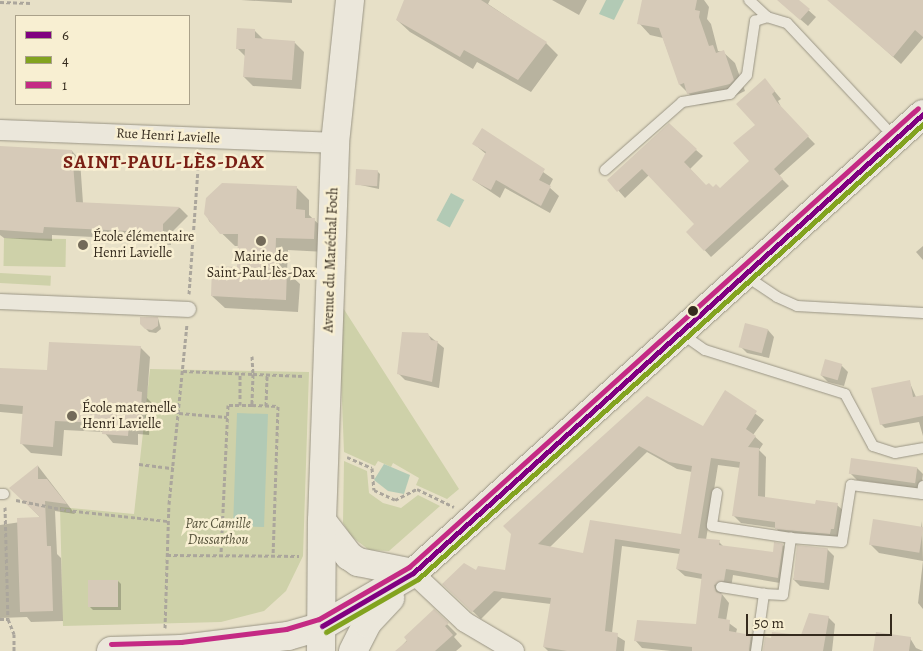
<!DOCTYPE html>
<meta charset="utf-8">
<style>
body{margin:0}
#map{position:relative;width:923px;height:651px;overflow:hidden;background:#e7e0c7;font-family:Alegreya,serif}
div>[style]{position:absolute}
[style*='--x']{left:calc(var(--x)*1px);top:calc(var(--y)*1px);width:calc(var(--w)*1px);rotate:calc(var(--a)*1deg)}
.green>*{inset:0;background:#ced1a9;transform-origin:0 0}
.water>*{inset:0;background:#b2cab5;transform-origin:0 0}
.shadow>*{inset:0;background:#0003}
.building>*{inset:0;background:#d6cab8;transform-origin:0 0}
.path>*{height:3px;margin-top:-1.5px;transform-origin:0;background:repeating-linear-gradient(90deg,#aba69c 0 4px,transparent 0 6.5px)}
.roads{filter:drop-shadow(0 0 1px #9a9585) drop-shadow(0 0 1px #9a9585)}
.service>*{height:10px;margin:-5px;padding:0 5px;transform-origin:5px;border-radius:5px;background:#ebe7db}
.pedestrian>*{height:15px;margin:-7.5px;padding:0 7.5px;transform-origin:7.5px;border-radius:7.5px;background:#ebe7db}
.minor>*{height:20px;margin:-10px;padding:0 10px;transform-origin:10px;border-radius:10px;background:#ebe7db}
.secondary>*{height:28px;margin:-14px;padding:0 14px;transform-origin:14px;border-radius:14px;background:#ebe7db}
.bus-1>*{height:5px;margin:-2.5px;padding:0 2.5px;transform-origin:2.5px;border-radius:2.5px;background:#800080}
.bus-2>*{height:5px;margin:-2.5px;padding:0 2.5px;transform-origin:2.5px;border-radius:2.5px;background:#82a31f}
.bus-3>*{height:5px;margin:-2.5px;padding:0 2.5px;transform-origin:2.5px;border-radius:2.5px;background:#c42a84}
.dots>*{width:14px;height:14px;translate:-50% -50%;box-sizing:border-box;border:2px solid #f8efd2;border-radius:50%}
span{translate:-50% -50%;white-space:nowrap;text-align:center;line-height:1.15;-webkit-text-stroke:5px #f8efd2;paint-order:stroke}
.street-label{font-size:14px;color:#352b1e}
.poi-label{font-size:14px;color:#352b1e}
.left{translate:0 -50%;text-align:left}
.park-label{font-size:14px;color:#56523b;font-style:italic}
.district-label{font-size:19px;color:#7a1f14;font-weight:700;letter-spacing:1px}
.legend{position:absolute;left:15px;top:15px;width:175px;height:90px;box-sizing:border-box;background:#f8efd2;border:1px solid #aaa18a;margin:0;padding:6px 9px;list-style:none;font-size:15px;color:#352b1e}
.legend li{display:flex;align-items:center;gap:10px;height:25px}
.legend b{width:25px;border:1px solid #aaa18a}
.scale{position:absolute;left:746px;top:614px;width:146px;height:22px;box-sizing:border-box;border:2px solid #352b1e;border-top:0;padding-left:6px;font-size:15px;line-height:18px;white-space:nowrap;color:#352b1e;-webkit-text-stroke:4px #f8efd2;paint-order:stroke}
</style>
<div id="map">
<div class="green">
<div style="left:4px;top:238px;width:62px;height:28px;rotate:1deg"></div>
<div style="left:0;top:273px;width:51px;height:10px;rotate:3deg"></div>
<div style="clip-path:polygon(338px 300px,459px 489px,447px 499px,416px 485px,419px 478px,393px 463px,391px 467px,378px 461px,375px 466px,344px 452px)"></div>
<div style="clip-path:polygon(150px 369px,309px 372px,303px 556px,286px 591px,264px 611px,221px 622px,63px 626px,60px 507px,134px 514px)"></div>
<div style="clip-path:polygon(344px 461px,367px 471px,369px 493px,383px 503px,401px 508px,418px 495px,440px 506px,389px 551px,369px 550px,351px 536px,343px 523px)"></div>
</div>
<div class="water">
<div style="clip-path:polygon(606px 0,624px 0,614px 20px,599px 14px)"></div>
<div style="left:451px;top:193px;width:15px;height:31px;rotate:28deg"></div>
<div style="left:237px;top:413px;width:31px;height:113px;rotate:2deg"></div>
<div style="clip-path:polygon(384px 464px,410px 475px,404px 494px,388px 491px,374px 480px)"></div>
</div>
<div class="shadow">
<div style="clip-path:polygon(241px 0,292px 0,292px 3px)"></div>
<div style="clip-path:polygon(406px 0,490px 0,488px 4px,546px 43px,558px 55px,531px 92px,477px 62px,473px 69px,410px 32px,397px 20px)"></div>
<div style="clip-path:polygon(552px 0,587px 0,579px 15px)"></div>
<div style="clip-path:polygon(644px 0,704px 0,709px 7px,707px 19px,711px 24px,718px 51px,723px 52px,735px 63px,745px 91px,724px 101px,700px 105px,680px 85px,663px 38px,650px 35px,639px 23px)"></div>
<div style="clip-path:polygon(778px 0,797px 0,816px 17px,808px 26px)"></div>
<div style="clip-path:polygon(857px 0,906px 0,923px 9px,923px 38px,901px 64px,861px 28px)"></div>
<div style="clip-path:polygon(255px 31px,264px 40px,295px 43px,304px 52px,301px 89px,253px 86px,244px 77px,246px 57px,237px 48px)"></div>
<div style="clip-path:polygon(771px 87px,781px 99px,778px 101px,783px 111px,815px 144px,779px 176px,789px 186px,711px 257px,688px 232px,696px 224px,649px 175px,625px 198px,609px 180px,696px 150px,703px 156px,690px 169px,707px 187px,720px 190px,751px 161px,757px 126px)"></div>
<div style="clip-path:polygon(482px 129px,553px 179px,549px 187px,559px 196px,550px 213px,505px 188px,500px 198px,473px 180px,486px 154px,474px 144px)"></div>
<div style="clip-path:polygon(0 147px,72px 151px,80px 160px,83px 203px,180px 208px,188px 216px,171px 233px,171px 245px,157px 244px,154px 240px,52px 235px,52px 241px,4px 238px,0 235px)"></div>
<div style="clip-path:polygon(377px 171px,380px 174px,379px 189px,356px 184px)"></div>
<div style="clip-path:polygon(296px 187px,309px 200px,309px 215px,327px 232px,326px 252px,288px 250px,287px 272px,300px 284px,298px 312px,225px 308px,212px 296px,238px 268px,239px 246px,235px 246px,209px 221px,205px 208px)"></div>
<div style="clip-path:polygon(923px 246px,923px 260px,916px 252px)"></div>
<div style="clip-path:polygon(158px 318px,161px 329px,156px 333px,149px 332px,141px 324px)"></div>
<div style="clip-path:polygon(746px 325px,768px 330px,774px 337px,769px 358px,747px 353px,740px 346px)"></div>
<div style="clip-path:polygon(427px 334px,444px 348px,439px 388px,405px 380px,398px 373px)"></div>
<div style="clip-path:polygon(140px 347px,150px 357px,147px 398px,152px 403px,149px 435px,138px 434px,138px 445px,113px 443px,104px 432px,64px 430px,62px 456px,31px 453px,22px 444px,23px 414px,0 412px,0 369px,48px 372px)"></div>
<div style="clip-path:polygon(841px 365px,848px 372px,844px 386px,828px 382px,821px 375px)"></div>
<div style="clip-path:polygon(909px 381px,916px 397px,923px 396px,923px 436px,919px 422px,885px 428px,881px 424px)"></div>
<div style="clip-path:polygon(evenodd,725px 392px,764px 420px,753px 435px,763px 444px,759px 450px,766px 457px,765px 498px,816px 505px,837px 505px,845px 512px,837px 541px,783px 536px,776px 528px,741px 523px,734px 516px,741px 468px,718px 465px,706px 540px,719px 542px,724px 547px,774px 554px,783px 545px,790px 552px,786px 584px,733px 575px,731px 588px,721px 593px,729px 603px,726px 621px,737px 629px,736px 633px,751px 636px,758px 643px,757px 651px,671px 651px,642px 648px,635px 640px,697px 626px,702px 579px,685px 576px,677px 569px,680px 554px,622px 546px,612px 633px,625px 641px,624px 651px,548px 651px,544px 647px,551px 604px,502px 598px,481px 619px,451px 591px,476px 572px,506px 572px,647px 398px,703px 428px,725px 392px,647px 452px,677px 469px,692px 472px,682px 535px,591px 522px,584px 555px,549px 548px,647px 452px)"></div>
<div style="clip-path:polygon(38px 466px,75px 514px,55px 511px,57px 554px,61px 558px,63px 621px,31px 622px,27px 617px,0 618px,0 525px,42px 519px,11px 488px)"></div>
<div style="clip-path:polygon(917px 468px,923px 474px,921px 489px,857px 480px,851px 474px)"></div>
<div style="clip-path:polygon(922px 521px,923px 561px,879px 553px,871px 545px,921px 528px)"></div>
<div style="clip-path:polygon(827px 549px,834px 556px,829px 590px,800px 586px,793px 579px)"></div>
<div style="clip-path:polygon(923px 561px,923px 609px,918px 603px)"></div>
<div style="clip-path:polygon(118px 581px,121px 584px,121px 610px,93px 610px,90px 607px)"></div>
<div style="clip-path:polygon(434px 611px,457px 634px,454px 637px,462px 646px,456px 651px,397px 651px)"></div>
<div style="clip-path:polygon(828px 617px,835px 624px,832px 651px,764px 651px,772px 639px,802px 637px)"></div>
<div style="clip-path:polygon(910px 638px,916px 648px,923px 651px,875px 651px)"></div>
</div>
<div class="building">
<div style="clip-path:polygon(404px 0,481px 0,547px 42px,518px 80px,464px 50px,460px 57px,396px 20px)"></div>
<div style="clip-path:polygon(642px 0,697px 0,695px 10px,700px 11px,699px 17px,709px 46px,713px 45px,716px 53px,724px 50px,734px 80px,730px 84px,687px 94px,684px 83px,679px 85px,659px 28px,637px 24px)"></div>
<div style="clip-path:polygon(777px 0,799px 0,810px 9px,800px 20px)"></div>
<div style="clip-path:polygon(827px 0,923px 0,923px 37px,915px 30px,893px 57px)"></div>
<div style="clip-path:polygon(237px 28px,255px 29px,255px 38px,295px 41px,292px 80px,243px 77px,245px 49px,236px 49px)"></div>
<div style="clip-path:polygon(765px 78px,775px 91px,772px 94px,777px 102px,809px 136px,774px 169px,783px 179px,704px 251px,686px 232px,694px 224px,642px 169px,617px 192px,607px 180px,669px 123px,697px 149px,684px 162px,706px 185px,709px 183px,713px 187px,716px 184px,720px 188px,749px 161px,733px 143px,755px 125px,736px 104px)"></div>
<div style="clip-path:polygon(482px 128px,545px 169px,539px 180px,551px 186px,541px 206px,496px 180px,491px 190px,472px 180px,486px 152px,472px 144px)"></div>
<div style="clip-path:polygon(0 146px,72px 150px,76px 202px,180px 207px,163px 224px,163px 236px,147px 236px,148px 232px,44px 227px,43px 233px,0 230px)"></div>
<div style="left:356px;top:169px;width:22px;height:16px;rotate:3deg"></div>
<div style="clip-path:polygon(222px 183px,297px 186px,296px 209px,305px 210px,305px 218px,315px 218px,314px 239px,276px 238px,275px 269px,287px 270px,286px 300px,211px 296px,212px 266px,237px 267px,238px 234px,220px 234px,204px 214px,206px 198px)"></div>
<div style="clip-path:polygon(140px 317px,158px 317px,158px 326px,152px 330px,145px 329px,140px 324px)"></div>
<div style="left:745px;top:323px;width:24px;height:25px;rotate:15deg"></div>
<div style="clip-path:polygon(402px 332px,428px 333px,431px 340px,438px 341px,432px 382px,397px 374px)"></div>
<div style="clip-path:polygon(49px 342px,141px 346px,137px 391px,142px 392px,140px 426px,129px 424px,128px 436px,102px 434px,103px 423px,55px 421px,53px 447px,20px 444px,23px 406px,0 404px,0 368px,47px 370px)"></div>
<div style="left:825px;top:359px;width:18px;height:17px;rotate:16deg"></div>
<div style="clip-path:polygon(910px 380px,913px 397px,923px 395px,923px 416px,880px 425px,871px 388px)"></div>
<div style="clip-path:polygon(evenodd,725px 390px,757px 411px,746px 429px,756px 436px,748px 447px,759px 448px,758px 496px,815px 504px,816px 500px,838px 503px,834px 529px,831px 529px,830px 534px,775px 529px,775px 522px,732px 516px,740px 462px,711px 458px,698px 538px,720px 540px,719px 545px,773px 552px,774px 542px,783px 544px,778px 578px,726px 569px,724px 581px,714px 585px,716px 592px,722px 594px,718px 618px,730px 620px,729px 631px,751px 635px,749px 651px,692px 651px,692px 647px,634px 641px,637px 620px,696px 624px,702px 574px,676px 569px,680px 549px,615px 539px,605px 631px,618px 633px,616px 651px,567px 651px,543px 647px,551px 598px,494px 591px,472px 612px,442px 584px,464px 563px,476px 570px,478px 566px,505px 570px,511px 534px,503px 526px,647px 396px,703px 426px,725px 390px,639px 446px,669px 462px,692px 466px,681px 534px,590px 520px,583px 553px,538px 544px,639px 446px)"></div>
<div style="left:851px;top:458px;width:67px;height:16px;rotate:8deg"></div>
<div style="clip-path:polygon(38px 465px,38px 479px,47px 479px,67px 504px,45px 501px,47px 546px,51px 546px,53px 611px,20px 612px,17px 518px,40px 517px,9px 488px)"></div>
<div style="left:873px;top:519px;width:51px;height:26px;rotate:9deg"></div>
<div style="left:797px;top:545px;width:31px;height:35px;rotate:6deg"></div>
<div style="left:88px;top:580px;width:30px;height:27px"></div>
<div style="clip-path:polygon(434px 609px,449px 623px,445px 626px,453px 635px,435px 651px,395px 651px,407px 641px,404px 637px)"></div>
<div style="clip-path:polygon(809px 613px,829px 616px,823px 651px,763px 651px,765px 637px,771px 638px,772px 632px,801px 635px)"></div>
<div style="clip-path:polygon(876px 632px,911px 637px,909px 651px,873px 651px)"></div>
</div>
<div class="path">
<div style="--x:0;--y:2;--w:31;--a:2"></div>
<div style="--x:189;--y:294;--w:139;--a:-85.9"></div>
<div style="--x:252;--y:356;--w:18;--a:87"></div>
<div style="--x:253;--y:374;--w:51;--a:2.2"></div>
<div style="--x:183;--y:371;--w:70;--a:2.5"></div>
<div style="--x:253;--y:374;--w:31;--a:92"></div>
<div style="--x:252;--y:405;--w:24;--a:180"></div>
<div style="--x:228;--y:405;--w:150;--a:92.7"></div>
<div style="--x:240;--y:405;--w:32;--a:-90"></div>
<div style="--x:252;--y:405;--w:26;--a:2"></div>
<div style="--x:278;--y:406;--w:149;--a:91.9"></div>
<div style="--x:266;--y:406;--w:31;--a:-88"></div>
<div style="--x:179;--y:413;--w:48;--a:4.8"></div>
<div style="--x:347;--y:457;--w:27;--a:24"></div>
<div style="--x:372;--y:468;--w:22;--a:85"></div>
<div style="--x:374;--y:490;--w:23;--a:25"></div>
<div style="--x:395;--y:500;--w:25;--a:-27"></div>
<div style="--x:417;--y:489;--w:41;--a:25.9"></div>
<div style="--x:139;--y:464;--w:34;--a:7"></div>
<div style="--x:16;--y:500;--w:51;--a:11.3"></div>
<div style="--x:66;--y:510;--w:103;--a:6.2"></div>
<div style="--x:5;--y:507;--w:112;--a:88.5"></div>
<div style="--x:8;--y:619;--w:16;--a:68"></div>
<div style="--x:14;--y:634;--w:17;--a:90"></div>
<div style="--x:167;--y:555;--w:132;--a:0.4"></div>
<div style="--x:0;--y:619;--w:8;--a:0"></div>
<div style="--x:165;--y:628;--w:124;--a:-88.2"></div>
<div style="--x:169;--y:504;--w:180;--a:-84.3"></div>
</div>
<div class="roads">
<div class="service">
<div style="--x:749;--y:0;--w:25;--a:43"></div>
<div style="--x:605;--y:170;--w:103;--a:-41.4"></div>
<div style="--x:682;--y:102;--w:49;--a:-9.5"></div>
<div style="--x:730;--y:94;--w:25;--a:-48"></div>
<div style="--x:747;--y:75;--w:55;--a:-81.6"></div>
<div style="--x:755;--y:21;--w:13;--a:-18"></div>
<div style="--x:767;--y:17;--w:21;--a:17"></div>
<div style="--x:787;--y:23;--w:158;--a:46.8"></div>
<div style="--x:746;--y:276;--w:37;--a:34"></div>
<div style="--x:777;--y:297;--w:22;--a:24"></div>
<div style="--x:797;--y:306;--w:126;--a:3.2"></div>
<div style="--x:682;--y:334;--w:28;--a:35"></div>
<div style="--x:705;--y:350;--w:147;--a:17.4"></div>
<div style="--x:845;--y:394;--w:59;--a:61.7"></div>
<div style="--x:873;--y:446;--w:23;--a:18"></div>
<div style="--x:895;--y:453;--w:28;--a:-10"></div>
<div style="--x:717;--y:493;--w:33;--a:99"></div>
<div style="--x:712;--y:526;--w:80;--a:8.6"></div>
<div style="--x:0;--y:494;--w:4;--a:0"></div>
<div style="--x:721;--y:587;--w:44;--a:9.2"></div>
<div style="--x:756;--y:651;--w:58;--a:-82"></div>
<div style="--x:764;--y:594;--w:19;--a:3"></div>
<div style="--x:783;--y:595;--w:58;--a:-82"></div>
<div style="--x:791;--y:538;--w:51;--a:4.5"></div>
<div style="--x:842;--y:542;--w:58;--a:-81"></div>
<div style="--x:851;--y:485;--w:72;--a:7.2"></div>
<div style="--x:922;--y:494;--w:8;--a:-83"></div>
</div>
<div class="pedestrian">
<div style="--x:0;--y:301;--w:188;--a:2.4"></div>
</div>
<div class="minor">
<div style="--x:0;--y:130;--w:335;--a:2.2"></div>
<div style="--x:413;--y:573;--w:71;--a:43.3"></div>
<div style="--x:465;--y:622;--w:57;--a:30.6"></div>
</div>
<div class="secondary">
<div style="--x:322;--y:521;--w:44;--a:52.4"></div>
<div style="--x:349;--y:556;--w:11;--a:34"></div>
<div style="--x:358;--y:562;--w:56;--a:11.3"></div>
<div style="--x:111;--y:651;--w:71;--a:-1.6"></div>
<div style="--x:182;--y:649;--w:107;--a:-7"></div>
<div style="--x:288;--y:636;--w:35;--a:-16"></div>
<div style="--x:322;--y:626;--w:105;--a:-30.2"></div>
<div style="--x:413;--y:573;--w:686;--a:-41.99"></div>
<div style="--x:321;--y:651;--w:130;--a:-89.6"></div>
<div style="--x:322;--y:521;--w:378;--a:-88"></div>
<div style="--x:335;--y:143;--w:144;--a:-84"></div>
<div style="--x:353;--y:651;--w:31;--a:-63"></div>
<div style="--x:367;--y:623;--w:34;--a:-47"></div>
</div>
</div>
<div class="bus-1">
<div style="--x:322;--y:626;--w:105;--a:-30.2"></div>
<div style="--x:413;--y:573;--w:686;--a:-41.99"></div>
</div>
<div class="bus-2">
<div style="--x:326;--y:632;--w:106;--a:-29.9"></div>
<div style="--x:418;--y:579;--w:680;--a:-42.02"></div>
</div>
<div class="bus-3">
<div style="--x:111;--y:644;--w:70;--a:-1.6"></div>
<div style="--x:181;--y:642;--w:106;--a:-7.1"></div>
<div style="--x:286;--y:629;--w:34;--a:-17"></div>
<div style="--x:319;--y:619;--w:104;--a:-30"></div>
<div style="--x:409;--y:567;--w:685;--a:-42.04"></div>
</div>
<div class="dots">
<div style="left:261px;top:241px;background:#736a59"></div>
<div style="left:83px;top:245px;background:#736a59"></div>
<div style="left:693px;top:311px;background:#352b1e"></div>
<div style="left:72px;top:416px;background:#736a59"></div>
</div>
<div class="street-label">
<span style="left:168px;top:136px;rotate:3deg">Rue Henri Lavielle</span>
<span style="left:331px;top:260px;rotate:-88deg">Avenue du Maréchal Foch</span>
</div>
<div class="poi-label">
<span class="left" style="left:93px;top:245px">École élémentaire<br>Henri Lavielle</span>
<span style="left:261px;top:265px">Mairie de<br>Saint-Paul-lès-Dax</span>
<span class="left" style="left:82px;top:416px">École maternelle<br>Henri Lavielle</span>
</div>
<div class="park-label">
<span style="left:218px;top:532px">Parc Camille<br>Dussarthou</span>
</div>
<div class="district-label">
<span style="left:164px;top:163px">SAINT-PAUL-LÈS-DAX</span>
</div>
<ul class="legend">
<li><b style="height:6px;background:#800080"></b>6</li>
<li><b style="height:6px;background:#82a31f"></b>4</li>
<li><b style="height:6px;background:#c42a84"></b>1</li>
</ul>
<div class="scale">50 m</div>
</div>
